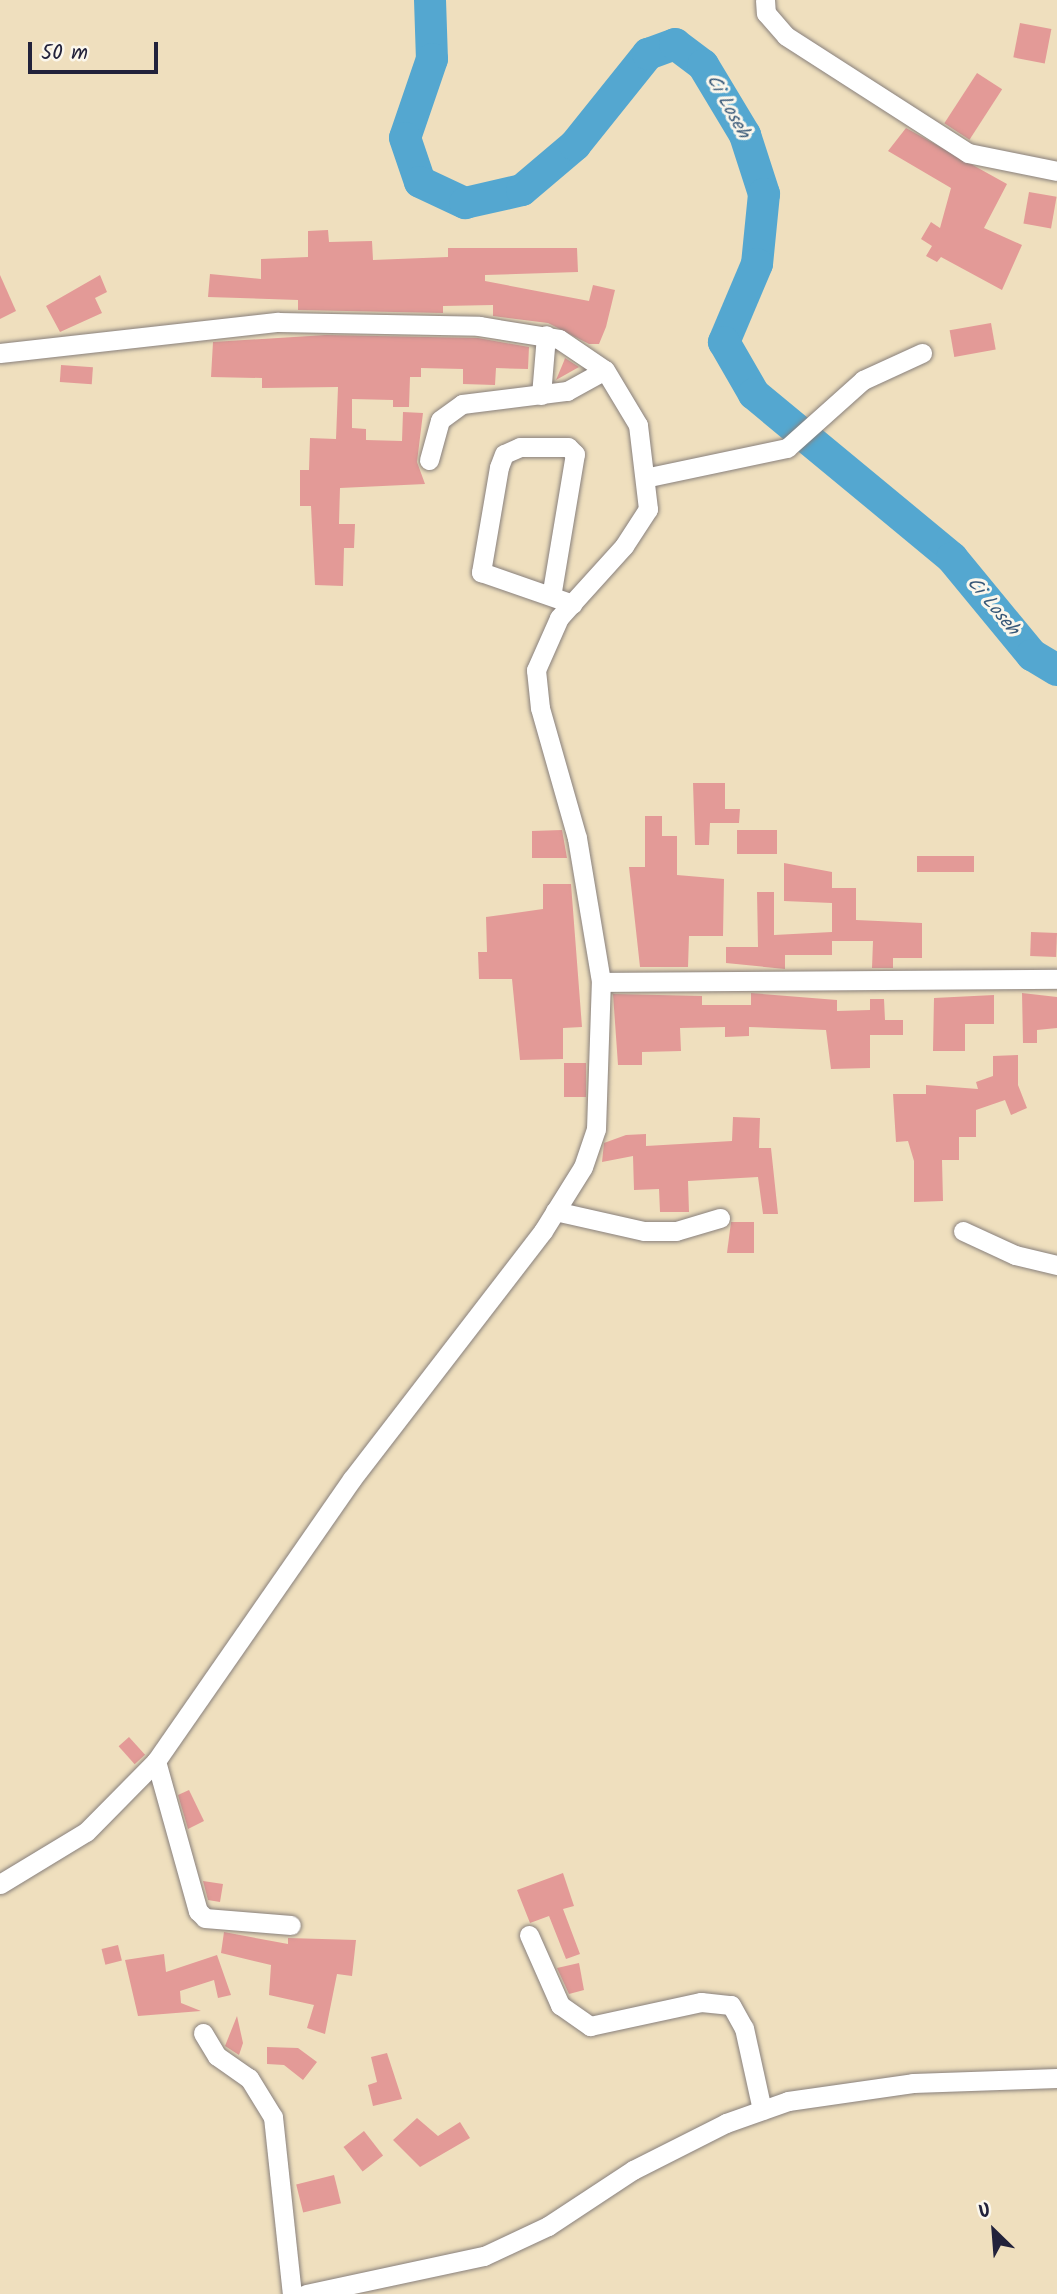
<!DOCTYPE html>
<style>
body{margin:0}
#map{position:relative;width:1057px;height:2294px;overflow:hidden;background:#efdfbe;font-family:Kalam,sans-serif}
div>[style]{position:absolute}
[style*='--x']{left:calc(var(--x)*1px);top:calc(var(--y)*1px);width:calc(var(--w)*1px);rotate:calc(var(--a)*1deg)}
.river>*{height:32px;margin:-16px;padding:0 16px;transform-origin:16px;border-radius:16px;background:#54a7d0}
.building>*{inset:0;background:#e39a97;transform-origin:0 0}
.roads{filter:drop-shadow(0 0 2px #88807c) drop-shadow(0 0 2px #88807c)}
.minor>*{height:19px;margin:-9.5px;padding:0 9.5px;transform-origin:9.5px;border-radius:9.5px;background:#fff}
span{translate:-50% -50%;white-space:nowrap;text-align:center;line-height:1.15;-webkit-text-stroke:6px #fbf7ec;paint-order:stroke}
.water-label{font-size:19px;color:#365777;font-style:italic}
.north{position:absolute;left:959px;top:2196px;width:70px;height:70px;-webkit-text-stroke:5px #fbf7ec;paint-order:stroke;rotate:335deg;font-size:19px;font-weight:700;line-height:28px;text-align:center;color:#22223b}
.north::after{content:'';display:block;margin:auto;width:24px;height:32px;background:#22223b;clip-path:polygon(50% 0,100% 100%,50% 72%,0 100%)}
.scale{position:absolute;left:28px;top:42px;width:130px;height:32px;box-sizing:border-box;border:4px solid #22223b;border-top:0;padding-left:9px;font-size:21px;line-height:24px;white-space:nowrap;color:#22223b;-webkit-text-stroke:5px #fbf7ec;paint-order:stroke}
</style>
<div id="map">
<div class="river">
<div style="--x:430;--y:0;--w:59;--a:88.1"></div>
<div style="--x:432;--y:59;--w:83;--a:108.9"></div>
<div style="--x:405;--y:138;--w:46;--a:71.2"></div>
<div style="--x:420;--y:182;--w:50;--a:25"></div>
<div style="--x:465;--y:203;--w:58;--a:-12.8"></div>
<div style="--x:522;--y:190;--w:70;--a:-40.3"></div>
<div style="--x:575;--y:145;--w:117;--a:-51.3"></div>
<div style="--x:648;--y:54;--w:29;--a:-20"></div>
<div style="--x:675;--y:44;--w:35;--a:37"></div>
<div style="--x:703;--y:65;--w:82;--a:59"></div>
<div style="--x:745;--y:135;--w:62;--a:72.1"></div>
<div style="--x:764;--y:194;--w:70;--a:95.7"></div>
<div style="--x:757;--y:264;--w:85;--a:112.9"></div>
<div style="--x:724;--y:342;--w:60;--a:60"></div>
<div style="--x:754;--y:394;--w:257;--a:39.6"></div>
<div style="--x:952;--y:558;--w:126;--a:50.5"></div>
<div style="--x:1032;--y:655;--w:29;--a:31"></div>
</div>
<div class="building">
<div style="left:1020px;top:23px;width:32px;height:35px;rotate:11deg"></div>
<div style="left:977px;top:73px;width:30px;height:60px;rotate:33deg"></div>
<div style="clip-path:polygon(906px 128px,1007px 184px,984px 228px,1022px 245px,1002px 290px,941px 257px,937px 262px,926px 256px,932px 246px,921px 239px,931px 222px,940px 228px,951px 188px,888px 151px)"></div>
<div style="left:1029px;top:192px;width:28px;height:32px;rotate:10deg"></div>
<div style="clip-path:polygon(328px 230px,329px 242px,372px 241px,373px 260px,448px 257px,448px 248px,577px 248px,578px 272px,485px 275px,485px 281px,589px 301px,593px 285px,615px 290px,606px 327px,599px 344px,589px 344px,548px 323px,493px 316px,493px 305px,443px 306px,443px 313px,298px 310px,298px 300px,208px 297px,210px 274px,261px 279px,261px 259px,308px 257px,308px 231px)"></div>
<div style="clip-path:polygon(0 275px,16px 311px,0 319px)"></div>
<div style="clip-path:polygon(100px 275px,107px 292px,95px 298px,102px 313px,60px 332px,46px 306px)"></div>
<div style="left:991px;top:323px;width:27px;height:42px;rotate:80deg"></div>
<div style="clip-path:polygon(326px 335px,478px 338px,529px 347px,528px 369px,496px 368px,495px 385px,463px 384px,463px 369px,421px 368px,421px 377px,410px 377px,409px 407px,393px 407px,393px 400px,352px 399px,352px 428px,366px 429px,366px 440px,402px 441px,403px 412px,423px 413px,417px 462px,425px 484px,340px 488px,339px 524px,355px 524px,354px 548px,344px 548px,343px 586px,315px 585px,311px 506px,300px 506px,300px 470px,309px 470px,310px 438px,336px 439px,338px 387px,262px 388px,262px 378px,211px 377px,213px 342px)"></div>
<div style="clip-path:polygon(565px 358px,579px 367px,556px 380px,564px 361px)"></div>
<div style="left:61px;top:365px;width:32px;height:17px;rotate:4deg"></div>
<div style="clip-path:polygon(693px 783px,725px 783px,725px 809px,740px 809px,739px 823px,710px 823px,709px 845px,695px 845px)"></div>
<div style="clip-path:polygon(645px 816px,662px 816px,662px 836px,677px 836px,677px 875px,724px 879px,723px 936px,689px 936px,688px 967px,640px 967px,629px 867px,645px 867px)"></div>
<div style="clip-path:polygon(562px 830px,567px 858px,532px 858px,532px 831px)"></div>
<div style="left:737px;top:830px;width:40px;height:24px"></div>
<div style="left:917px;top:856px;width:57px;height:16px"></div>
<div style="clip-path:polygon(784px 863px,832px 872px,832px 888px,856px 888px,856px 920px,922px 923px,922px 958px,893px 958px,893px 968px,872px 968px,873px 941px,832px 941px,832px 955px,785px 955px,785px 969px,726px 963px,726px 947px,758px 947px,757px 892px,774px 892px,774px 935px,832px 932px,832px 903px,784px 901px)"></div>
<div style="clip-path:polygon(543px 884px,571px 884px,582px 1027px,563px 1028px,563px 1059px,520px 1060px,512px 979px,479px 979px,478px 952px,487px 952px,486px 917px,543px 909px)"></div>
<div style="left:1031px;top:932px;width:26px;height:24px;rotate:2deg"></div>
<div style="clip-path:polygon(751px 993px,837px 1000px,837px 1011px,870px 1010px,870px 999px,884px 999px,885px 1020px,903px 1020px,903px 1035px,870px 1035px,870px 1068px,831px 1069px,826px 1030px,749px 1027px,749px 1036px,725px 1037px,725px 1027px,680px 1028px,681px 1051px,642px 1052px,642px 1065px,618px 1065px,613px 994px,702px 996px,702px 1005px,751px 1005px)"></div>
<div style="clip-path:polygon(1022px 993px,1057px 997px,1057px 1028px,1037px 1030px,1037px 1043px,1023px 1043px)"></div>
<div style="clip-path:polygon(994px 995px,994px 1024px,965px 1024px,965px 1051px,933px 1051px,934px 998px)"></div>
<div style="clip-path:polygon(1018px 1055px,1018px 1085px,1027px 1108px,1011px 1115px,1005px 1100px,976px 1110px,976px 1137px,959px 1137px,959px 1160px,942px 1160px,943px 1201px,914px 1202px,914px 1161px,908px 1141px,896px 1142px,893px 1094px,926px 1094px,926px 1085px,978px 1089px,976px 1082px,993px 1076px,993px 1056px)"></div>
<div style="left:564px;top:1063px;width:22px;height:34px"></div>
<div style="clip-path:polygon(733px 1117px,760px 1118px,759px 1148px,771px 1148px,778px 1214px,763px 1214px,758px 1177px,688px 1181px,689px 1212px,660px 1212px,659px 1189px,634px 1190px,633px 1156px,602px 1162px,604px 1143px,626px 1135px,646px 1134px,646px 1146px,732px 1141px)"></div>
<div style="clip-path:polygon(731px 1222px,754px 1222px,754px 1253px,727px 1253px)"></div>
<div style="left:129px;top:1737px;width:24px;height:14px;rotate:48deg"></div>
<div style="clip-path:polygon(189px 1790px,204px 1821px,188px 1829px,178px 1795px)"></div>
<div style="clip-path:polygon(563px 1873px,574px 1906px,563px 1909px,580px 1954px,566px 1959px,549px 1916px,530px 1923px,517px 1890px)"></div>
<div style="clip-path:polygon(203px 1881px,223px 1884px,220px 1902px,208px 1900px)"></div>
<div style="clip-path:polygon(224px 1932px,288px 1944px,288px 1938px,356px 1940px,352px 1976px,337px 1974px,325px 2034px,307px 2028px,314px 2005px,269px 1995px,271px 1965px,221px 1953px)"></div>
<div style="left:118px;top:1945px;width:16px;height:17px;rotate:76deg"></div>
<div style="clip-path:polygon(164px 1954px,166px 1972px,217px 1955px,231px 1995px,218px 1998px,214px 1980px,180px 1991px,181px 2003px,201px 2011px,138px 2016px,125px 1960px)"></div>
<div style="clip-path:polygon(579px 1963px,584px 1990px,569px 1994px,557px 1968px)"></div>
<div style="clip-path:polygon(237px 2016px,243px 2043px,239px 2055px,225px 2046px)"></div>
<div style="clip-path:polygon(267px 2047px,298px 2048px,317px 2062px,303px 2080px,284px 2065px,267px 2064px)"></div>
<div style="clip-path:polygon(387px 2053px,402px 2099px,373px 2106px,368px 2085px,377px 2082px,371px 2057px)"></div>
<div style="clip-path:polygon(417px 2118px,438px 2136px,460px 2122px,470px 2138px,420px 2167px,393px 2140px)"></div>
<div style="left:364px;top:2131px;width:31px;height:26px;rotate:52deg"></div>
<div style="left:334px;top:2175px;width:29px;height:39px;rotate:76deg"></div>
</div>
<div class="roads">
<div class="minor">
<div style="--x:765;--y:0;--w:13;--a:86"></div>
<div style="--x:766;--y:13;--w:30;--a:49"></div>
<div style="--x:786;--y:36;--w:216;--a:32.7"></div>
<div style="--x:968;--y:153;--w:91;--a:11.4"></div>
<div style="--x:0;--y:353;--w:280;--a:-6.4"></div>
<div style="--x:278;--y:322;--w:201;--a:1.1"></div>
<div style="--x:479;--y:326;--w:81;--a:9.2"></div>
<div style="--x:559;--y:339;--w:55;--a:34"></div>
<div style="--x:605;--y:370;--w:64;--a:59"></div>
<div style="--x:638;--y:425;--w:85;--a:83.2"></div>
<div style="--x:648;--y:509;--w:44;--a:123"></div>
<div style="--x:624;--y:546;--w:97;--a:132.1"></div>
<div style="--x:559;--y:618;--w:57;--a:113.9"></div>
<div style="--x:536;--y:670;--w:38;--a:84"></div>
<div style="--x:540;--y:708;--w:135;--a:74.1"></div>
<div style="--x:577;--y:838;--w:146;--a:80.5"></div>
<div style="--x:541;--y:395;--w:60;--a:-85.2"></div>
<div style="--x:429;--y:460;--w:41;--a:-74.6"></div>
<div style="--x:440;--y:420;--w:27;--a:-36"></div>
<div style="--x:462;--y:404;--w:106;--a:-7.1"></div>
<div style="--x:567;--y:391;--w:43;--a:-28.9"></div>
<div style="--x:649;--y:477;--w:141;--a:-11.9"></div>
<div style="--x:787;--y:448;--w:102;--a:-41.8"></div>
<div style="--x:863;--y:380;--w:65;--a:-24.6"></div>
<div style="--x:552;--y:591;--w:139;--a:-80.5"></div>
<div style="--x:575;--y:454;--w:10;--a:-135"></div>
<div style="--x:568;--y:447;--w:48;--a:180"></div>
<div style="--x:520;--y:447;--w:17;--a:156"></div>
<div style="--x:504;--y:454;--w:14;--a:111"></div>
<div style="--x:499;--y:467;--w:107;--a:99.7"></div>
<div style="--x:481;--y:572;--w:97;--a:19.2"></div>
<div style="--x:555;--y:1211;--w:91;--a:12.7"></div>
<div style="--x:644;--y:1231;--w:32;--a:0"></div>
<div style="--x:676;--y:1231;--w:46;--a:-16.5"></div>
<div style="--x:963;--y:1231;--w:57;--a:24.8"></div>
<div style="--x:1015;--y:1255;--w:43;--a:13.4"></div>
<div style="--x:156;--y:1761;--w:156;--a:74.4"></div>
<div style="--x:198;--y:1911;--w:10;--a:45"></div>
<div style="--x:205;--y:1918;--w:86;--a:4.7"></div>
<div style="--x:0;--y:1884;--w:100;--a:-31.2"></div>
<div style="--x:86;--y:1832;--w:100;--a:-45.4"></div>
<div style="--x:156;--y:1761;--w:343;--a:-55.2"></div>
<div style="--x:352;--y:1479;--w:313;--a:-52.4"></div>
<div style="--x:543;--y:1231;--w:75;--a:-58"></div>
<div style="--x:583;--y:1167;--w:40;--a:-71.1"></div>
<div style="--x:596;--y:1129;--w:147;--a:-88.1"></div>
<div style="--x:601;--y:982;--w:456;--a:-0.4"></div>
<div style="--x:529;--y:1935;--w:77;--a:66.1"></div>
<div style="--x:560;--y:2005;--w:37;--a:35"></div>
<div style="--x:590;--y:2026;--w:114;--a:-12.2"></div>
<div style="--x:701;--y:2002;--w:30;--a:6"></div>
<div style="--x:731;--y:2005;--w:26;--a:61"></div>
<div style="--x:744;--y:2028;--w:84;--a:77.6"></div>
<div style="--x:203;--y:2033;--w:27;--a:59"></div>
<div style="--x:217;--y:2056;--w:39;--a:35"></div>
<div style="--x:249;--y:2078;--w:46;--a:58.4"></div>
<div style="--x:273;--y:2117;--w:178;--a:83.9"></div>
<div style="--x:306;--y:2294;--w:182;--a:-12.1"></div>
<div style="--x:484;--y:2256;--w:71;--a:-25.1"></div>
<div style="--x:548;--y:2226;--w:102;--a:-33.4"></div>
<div style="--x:633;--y:2170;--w:104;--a:-26.8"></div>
<div style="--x:726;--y:2123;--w:66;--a:-19.5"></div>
<div style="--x:788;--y:2101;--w:126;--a:-8.2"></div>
<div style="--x:913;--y:2083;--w:144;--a:-2"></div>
</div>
</div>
<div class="water-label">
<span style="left:727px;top:107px;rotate:61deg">Ci Loseh</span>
<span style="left:992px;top:607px;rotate:50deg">Ci Loseh</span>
</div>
<div class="north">U</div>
<div class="scale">50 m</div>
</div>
